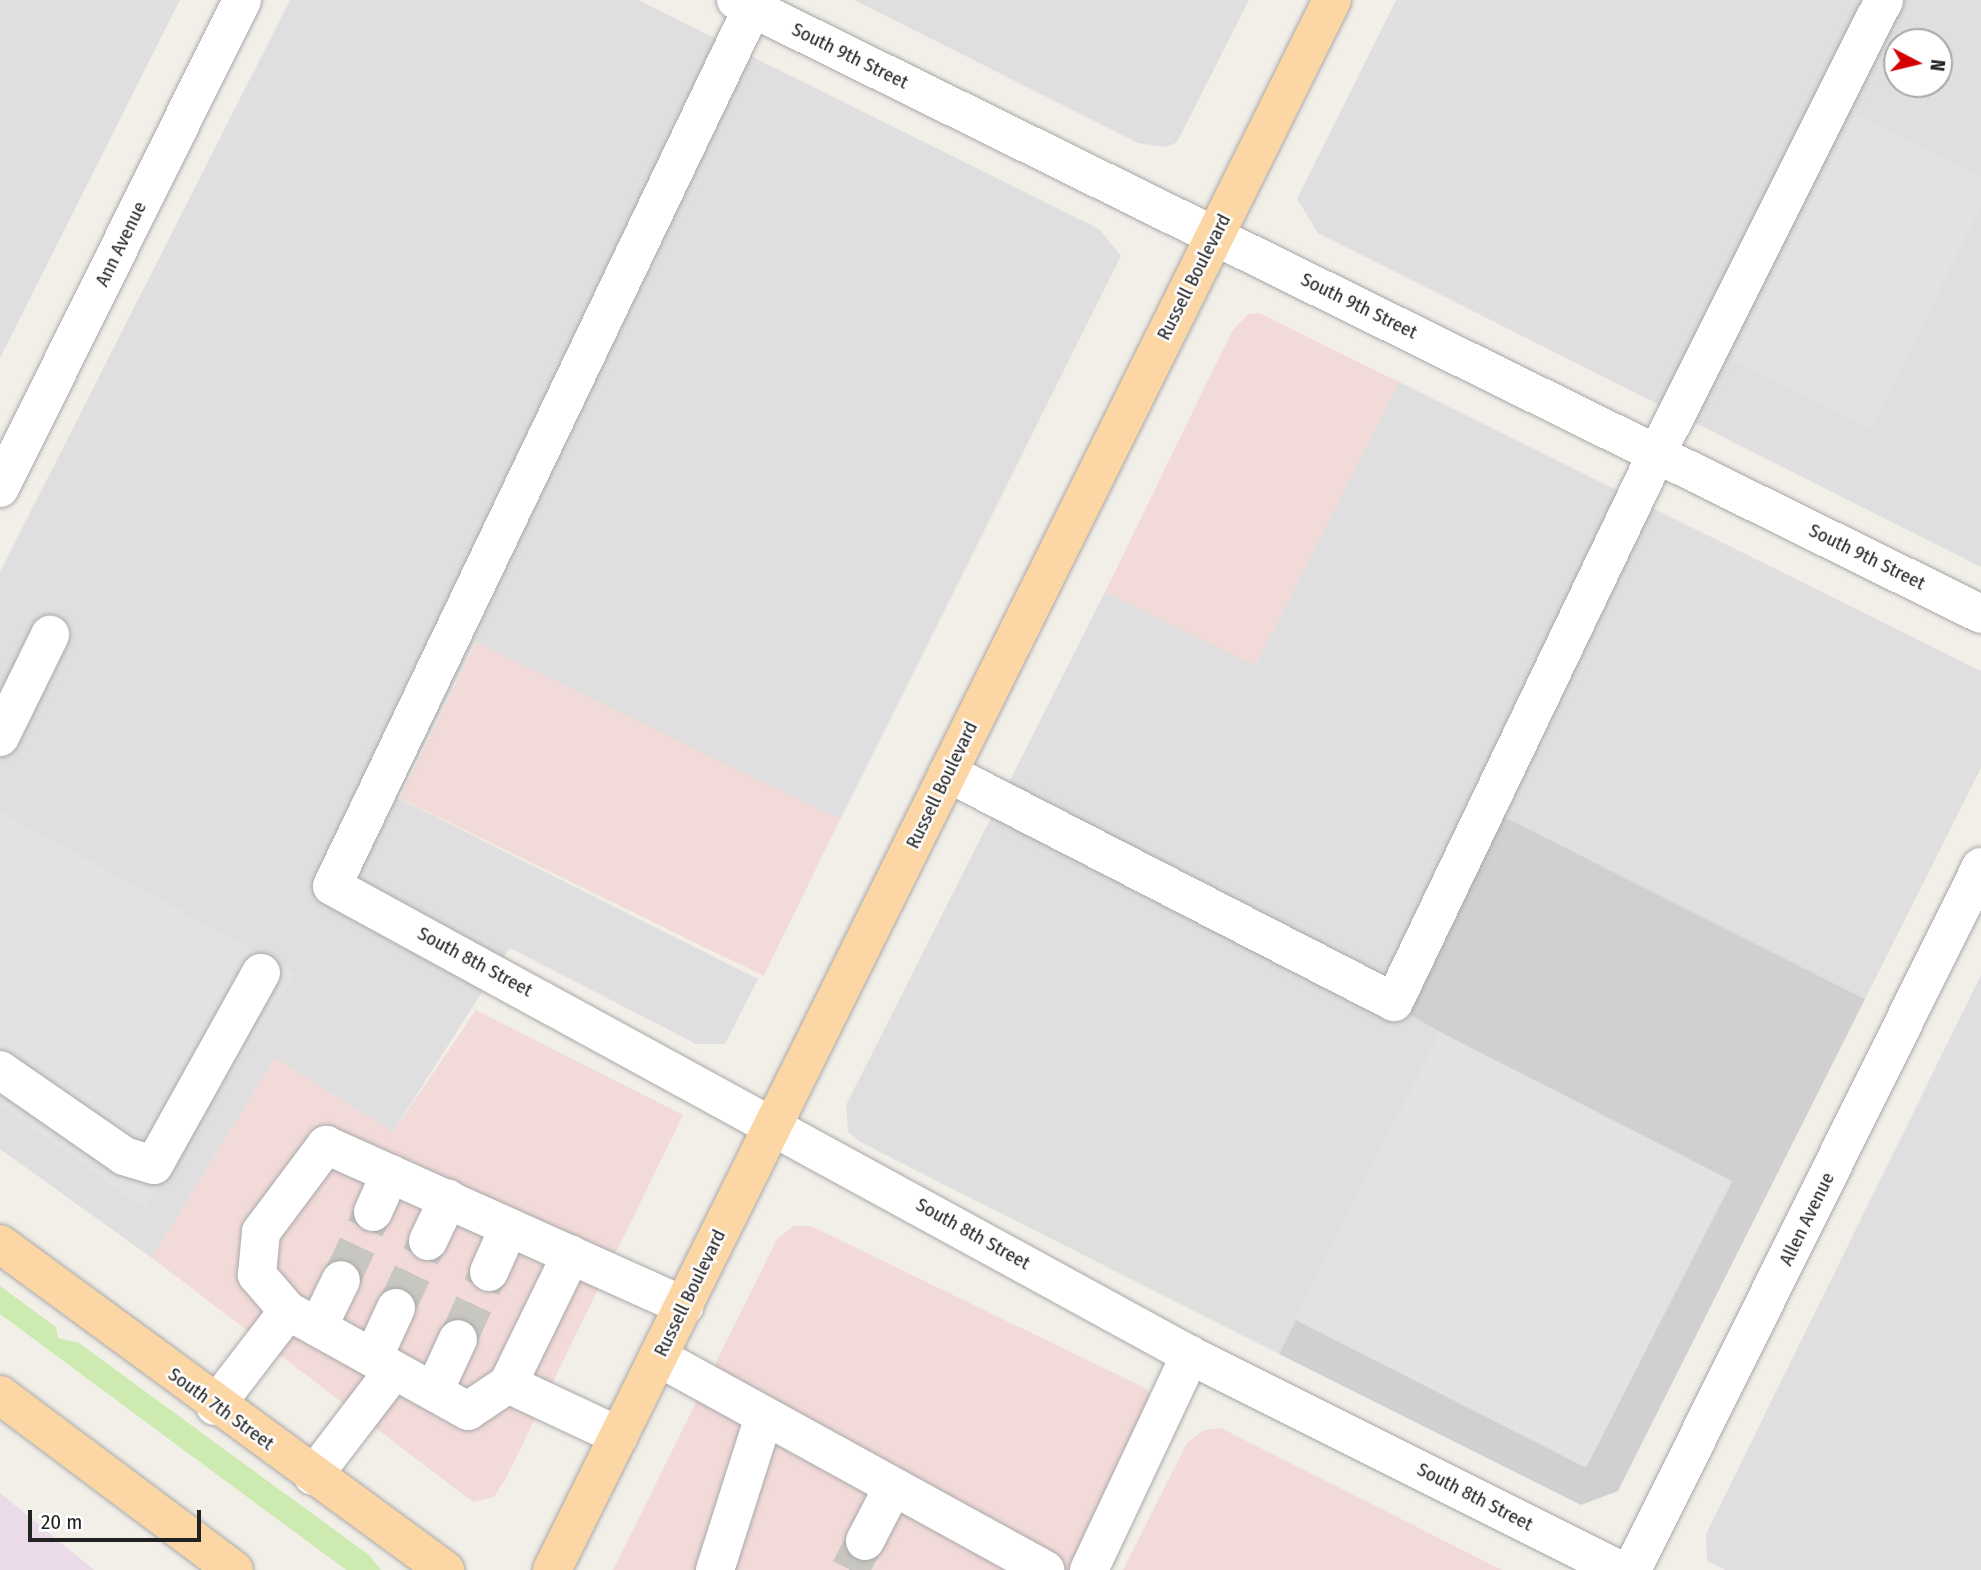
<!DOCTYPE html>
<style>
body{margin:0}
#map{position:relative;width:1981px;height:1570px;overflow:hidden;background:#f2efe9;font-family:"Fira Sans Condensed",sans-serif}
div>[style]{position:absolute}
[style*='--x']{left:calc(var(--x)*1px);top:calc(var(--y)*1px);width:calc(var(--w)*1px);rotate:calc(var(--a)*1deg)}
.residential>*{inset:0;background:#e0dfdf}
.commercial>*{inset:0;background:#f2dad9;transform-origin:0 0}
.industrial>*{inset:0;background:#ebdbe8}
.religious>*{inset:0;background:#d0d0d0}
.grass>*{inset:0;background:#cdebb0}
.parking>*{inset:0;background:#e2e2e2;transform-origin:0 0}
.minor-tunnel>*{height:38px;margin-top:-19px;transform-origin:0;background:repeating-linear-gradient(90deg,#c8c6c1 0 38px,transparent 0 57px)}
.roads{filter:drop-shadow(0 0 2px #a9a9a9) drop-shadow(0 0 2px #a9a9a9)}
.minor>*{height:38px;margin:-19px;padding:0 19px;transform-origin:19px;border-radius:19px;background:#fff}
.major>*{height:38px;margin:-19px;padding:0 19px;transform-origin:19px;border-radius:19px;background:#fcd6a4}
span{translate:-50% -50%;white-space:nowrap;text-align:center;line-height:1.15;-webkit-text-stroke:5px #fff;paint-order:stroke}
.street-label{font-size:19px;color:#222}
.north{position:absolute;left:1883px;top:28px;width:70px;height:70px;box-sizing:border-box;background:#fff;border:2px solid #a7a7a7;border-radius:50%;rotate:97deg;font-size:19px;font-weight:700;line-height:28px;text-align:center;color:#222}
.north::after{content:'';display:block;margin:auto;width:24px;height:32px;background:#d40000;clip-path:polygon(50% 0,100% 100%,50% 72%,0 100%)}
.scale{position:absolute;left:28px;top:1510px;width:173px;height:32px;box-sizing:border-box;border:4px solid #222;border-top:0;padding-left:9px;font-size:21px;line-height:24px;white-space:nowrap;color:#222;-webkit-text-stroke:5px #fff;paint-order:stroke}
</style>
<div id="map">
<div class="residential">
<div style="clip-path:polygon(0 0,180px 0,0 358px)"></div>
<div style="clip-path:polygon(290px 0,638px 0,1099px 229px,1121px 256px,839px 822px,475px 642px,398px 798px,758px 979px,725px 1044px,696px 1044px,510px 948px,393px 1132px,275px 1058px,152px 1258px,0 1149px,0 572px)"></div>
<div style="clip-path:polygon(854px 0,1249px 0,1177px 142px,1167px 147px,1138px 143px)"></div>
<div style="clip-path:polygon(evenodd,1396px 0,1981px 0,1981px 567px,1318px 233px,1297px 199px,1396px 0,1897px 42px,1939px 42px,1939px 84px,1897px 84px,1897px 42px)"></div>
<div style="clip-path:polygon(1399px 382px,1981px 671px,1981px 768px,1865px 999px,1503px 817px,1405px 1012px,1440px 1032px,1279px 1354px,860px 1142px,848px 1132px,846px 1105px,1105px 592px,1255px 665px)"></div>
<div style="clip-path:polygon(1981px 975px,1981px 1570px,1725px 1570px,1707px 1561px,1706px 1534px)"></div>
</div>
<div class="commercial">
<div style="clip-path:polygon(1259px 313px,1399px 382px,1255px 666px,1105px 592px,1232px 331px,1248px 314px)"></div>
<div style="left:476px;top:642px;width:405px;height:174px;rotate:26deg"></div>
<div style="clip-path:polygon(476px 1010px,683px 1115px,506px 1478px,494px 1497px,473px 1502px,152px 1258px,275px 1058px,393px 1132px)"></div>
<div style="clip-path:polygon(793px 1226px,811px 1226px,1145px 1388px,1153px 1400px,1075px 1570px,613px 1570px,777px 1239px)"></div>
<div style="clip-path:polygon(1221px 1428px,1502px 1570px,1123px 1570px,1187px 1443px,1204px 1430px)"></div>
</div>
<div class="industrial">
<div style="clip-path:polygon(0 1493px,94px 1570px,0 1570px)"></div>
</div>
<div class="religious">
<div style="clip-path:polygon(1504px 817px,1865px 999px,1618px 1491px,1581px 1505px,1279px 1354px,1440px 1032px,1405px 1012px)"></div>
</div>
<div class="grass">
<div style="clip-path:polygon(0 1286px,56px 1327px,58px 1338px,79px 1343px,369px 1555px,381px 1570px,346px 1570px,0 1314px)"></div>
</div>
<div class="parking">
<div style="clip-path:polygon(1854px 112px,1981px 176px,1981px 206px,1871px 429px,1731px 359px)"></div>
<div style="clip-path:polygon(0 812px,295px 973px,145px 1209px,0 1105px)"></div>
<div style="left:1440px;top:1032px;width:328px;height:322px;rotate:27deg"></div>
</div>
<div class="minor-tunnel">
<div style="--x:341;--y:1280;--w:75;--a:-64.8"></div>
<div style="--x:396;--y:1308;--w:74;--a:-64.5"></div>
<div style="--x:458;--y:1339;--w:74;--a:-65.2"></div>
<div style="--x:850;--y:1570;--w:33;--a:-63"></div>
</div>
<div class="roads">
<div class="minor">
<div style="--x:736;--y:0;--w:1388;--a:26.25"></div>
<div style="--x:756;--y:0;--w:982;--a:115.57"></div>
<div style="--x:332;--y:886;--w:978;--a:28.66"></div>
<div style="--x:1190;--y:1355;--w:481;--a:26.6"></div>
<div style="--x:0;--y:488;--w:545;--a:-63.62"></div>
<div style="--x:0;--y:737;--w:114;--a:-63.9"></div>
<div style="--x:948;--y:773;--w:501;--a:27.18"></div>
<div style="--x:1394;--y:1002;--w:609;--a:-64.4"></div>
<div style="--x:1657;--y:453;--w:507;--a:-63.38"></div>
<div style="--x:0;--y:1070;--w:151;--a:34.7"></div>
<div style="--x:124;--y:1156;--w:31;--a:17"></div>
<div style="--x:154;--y:1165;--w:220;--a:-60.9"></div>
<div style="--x:373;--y:1212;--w:42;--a:-65.9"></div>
<div style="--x:428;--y:1241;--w:47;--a:-64.5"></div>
<div style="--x:489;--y:1272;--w:49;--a:-66"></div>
<div style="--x:318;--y:1327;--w:52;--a:-63.9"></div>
<div style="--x:658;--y:1357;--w:442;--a:28.8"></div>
<div style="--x:373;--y:1358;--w:55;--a:-65.3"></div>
<div style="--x:508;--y:1384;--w:144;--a:-64"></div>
<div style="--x:434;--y:1391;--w:57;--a:-65.2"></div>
<div style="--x:215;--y:1406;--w:120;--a:-52.5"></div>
<div style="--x:619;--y:1436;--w:123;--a:-154.9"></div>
<div style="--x:508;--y:1384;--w:48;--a:146"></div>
<div style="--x:468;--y:1411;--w:206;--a:-150.9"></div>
<div style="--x:288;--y:1311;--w:48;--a:-130.7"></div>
<div style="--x:257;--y:1275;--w:43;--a:-84.7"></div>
<div style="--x:261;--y:1232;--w:109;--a:-53.2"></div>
<div style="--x:326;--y:1145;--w:393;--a:24.2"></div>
<div style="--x:313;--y:1476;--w:133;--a:-52.6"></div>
<div style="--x:865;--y:1541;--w:59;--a:-62.6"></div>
<div style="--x:715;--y:1570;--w:157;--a:-72.3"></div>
<div style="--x:1089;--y:1570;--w:238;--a:-64.8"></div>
<div style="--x:1632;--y:1570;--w:785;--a:-63.6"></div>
</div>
<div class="major">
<div style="--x:0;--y:1244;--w:552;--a:36.23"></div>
<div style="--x:0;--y:1395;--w:292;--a:36.8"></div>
<div style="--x:552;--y:1570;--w:1753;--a:-63.58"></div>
</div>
</div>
<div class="street-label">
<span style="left:850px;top:56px;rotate:26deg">South 9th Street</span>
<span style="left:121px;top:244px;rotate:-64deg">Ann Avenue</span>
<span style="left:1194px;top:277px;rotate:-63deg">Russell Boulevard</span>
<span style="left:1359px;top:306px;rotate:26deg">South 9th Street</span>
<span style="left:1867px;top:557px;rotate:26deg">South 9th Street</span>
<span style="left:942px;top:785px;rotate:-64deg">Russell Boulevard</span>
<span style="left:475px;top:962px;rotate:28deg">South 8th Street</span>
<span style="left:1807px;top:1219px;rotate:-64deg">Allen Avenue</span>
<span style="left:973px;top:1234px;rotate:29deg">South 8th Street</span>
<span style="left:690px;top:1293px;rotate:-64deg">Russell Boulevard</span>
<span style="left:221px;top:1409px;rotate:36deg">South 7th Street</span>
<span style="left:1475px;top:1497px;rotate:27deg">South 8th Street</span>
</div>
<div class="north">N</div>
<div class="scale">20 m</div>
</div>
